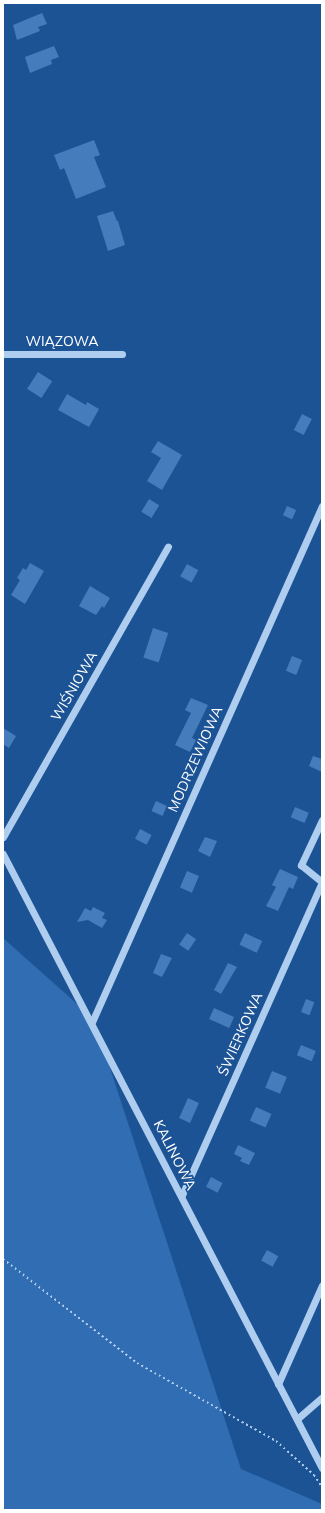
<!DOCTYPE html>
<meta charset="utf-8">
<style>
body{margin:0}
#map{position:relative;width:325px;height:1513px;overflow:hidden;background:#1c5395;font-family:Mulish,sans-serif}
div>[style]{position:absolute}
[style*='--x']{left:calc(var(--x)*1px);top:calc(var(--y)*1px);width:calc(var(--w)*1px);rotate:calc(var(--a)*1deg)}
.green>*{inset:0;background:#316db3}
.building>*{inset:0;background:#457cbc;transform-origin:0 0}
.path>*{height:2px;margin-top:-1px;transform-origin:0;background:repeating-linear-gradient(90deg,#afcdef 0 2px,transparent 0 5px)}
.minor>*{height:7px;margin:-3.5px;padding:0 3.5px;transform-origin:3.5px;border-radius:3.5px;background:#afcdef}
span{translate:-50% -50%;white-space:nowrap;text-align:center;line-height:1.15;-webkit-text-stroke:3.5px #1c5395;paint-order:stroke}
.street-label{font-size:14px;color:#fff}
.frame{position:absolute;inset:0;border:4px solid #fff;pointer-events:none}
</style>
<div id="map">
<div class="green">
<div style="clip-path:polygon(3px 938px,94px 1019px,241px 1469px,322px 1504px,322px 1510px,3px 1510px)"></div>
</div>
<div class="building">
<div style="clip-path:polygon(42px 13px,47px 24px,38px 27px,40px 31px,17px 40px,13px 25px)"></div>
<div style="clip-path:polygon(54px 46px,59px 57px,51px 60px,52px 64px,30px 73px,25px 57px)"></div>
<div style="clip-path:polygon(94px 140px,100px 155px,94px 157px,106px 187px,76px 199px,64px 168px,60px 170px,54px 155px)"></div>
<div style="clip-path:polygon(113px 211px,117px 221px,118px 221px,125px 245px,108px 251px,97px 216px)"></div>
<div style="left:38px;top:372px;width:17px;height:20px;rotate:33deg"></div>
<div style="clip-path:polygon(67px 394px,86px 405px,87px 402px,99px 409px,89px 427px,58px 410px)"></div>
<div style="left:302px;top:414px;width:11px;height:18px;rotate:27deg"></div>
<div style="clip-path:polygon(158px 441px,182px 455px,162px 490px,147px 481px,161px 458px,151px 452px)"></div>
<div style="left:149px;top:499px;width:12px;height:15px;rotate:31deg"></div>
<div style="left:287px;top:506px;width:10px;height:10px;rotate:24deg"></div>
<div style="clip-path:polygon(30px 563px,44px 571px,25px 604px,11px 595px,20px 580px,17px 578px,23px 568px,26px 570px)"></div>
<div style="left:187px;top:564px;width:13px;height:14px;rotate:29deg"></div>
<div style="clip-path:polygon(90px 586px,110px 598px,104px 608px,102px 606px,96px 615px,79px 606px)"></div>
<div style="left:153px;top:628px;width:16px;height:31px;rotate:18deg"></div>
<div style="left:292px;top:656px;width:11px;height:16px;rotate:22deg"></div>
<div style="clip-path:polygon(191px 698px,208px 705px,192px 738px,196px 740px,190px 752px,175px 745px,191px 713px,185px 710px)"></div>
<div style="clip-path:polygon(3px 728px,16px 736px,9px 748px,3px 744px)"></div>
<div style="clip-path:polygon(313px 756px,322px 759px,322px 772px,309px 766px)"></div>
<div style="left:156px;top:801px;width:12px;height:11px;rotate:24deg"></div>
<div style="left:295px;top:807px;width:15px;height:11px;rotate:23deg"></div>
<div style="left:140px;top:829px;width:13px;height:11px;rotate:27deg"></div>
<div style="clip-path:polygon(205px 837px,217px 841px,210px 857px,198px 851px)"></div>
<div style="clip-path:polygon(280px 869px,298px 877px,293px 889px,289px 887px,278px 911px,266px 906px,276px 887px,272px 885px)"></div>
<div style="left:187px;top:871px;width:13px;height:18px;rotate:23deg"></div>
<div style="clip-path:polygon(93px 907px,105px 913px,102px 918px,107px 920px,102px 928px,88px 920px,77px 922px,85px 908px,91px 911px)"></div>
<div style="left:187px;top:933px;width:11px;height:14px;rotate:34deg"></div>
<div style="left:245px;top:933px;width:19px;height:13px;rotate:25deg"></div>
<div style="clip-path:polygon(161px 954px,172px 958px,162px 977px,153px 973px)"></div>
<div style="clip-path:polygon(228px 963px,237px 967px,221px 994px,214px 990px)"></div>
<div style="left:306px;top:999px;width:9px;height:14px;rotate:21deg"></div>
<div style="left:214px;top:1008px;width:22px;height:12px;rotate:24deg"></div>
<div style="left:301px;top:1045px;width:16px;height:11px;rotate:22deg"></div>
<div style="left:272px;top:1071px;width:16px;height:18px;rotate:22deg"></div>
<div style="left:188px;top:1098px;width:12px;height:22px;rotate:24deg"></div>
<div style="left:256px;top:1107px;width:17px;height:15px;rotate:24deg"></div>
<div style="clip-path:polygon(238px 1145px,255px 1153px,249px 1165px,240px 1161px,242px 1158px,234px 1154px)"></div>
<div style="left:211px;top:1177px;width:13px;height:11px;rotate:27deg"></div>
<div style="left:267px;top:1250px;width:13px;height:12px;rotate:29deg"></div>
</div>
<div class="path">
<div style="--x:3;--y:1259;--w:170;--a:37.8"></div>
<div style="--x:137;--y:1363;--w:159;--a:29.3"></div>
<div style="--x:276;--y:1441;--w:51;--a:41.8"></div>
<div style="--x:314;--y:1475;--w:14;--a:56"></div>
</div>
<div class="minor">
<div style="--x:3;--y:354;--w:119;--a:0"></div>
<div style="--x:322;--y:820;--w:50;--a:115"></div>
<div style="--x:301;--y:865;--w:27;--a:39"></div>
<div style="--x:3;--y:837;--w:334;--a:-60.4"></div>
<div style="--x:3;--y:854;--w:692;--a:62.55"></div>
<div style="--x:92;--y:1022;--w:565;--a:-65.98"></div>
<div style="--x:182;--y:1195;--w:343;--a:-65.9"></div>
<div style="--x:278;--y:1384;--w:108;--a:-66"></div>
<div style="--x:297;--y:1419;--w:33;--a:-41"></div>
</div>
<div class="street-label">
<span style="left:62px;top:341px">WIĄZOWA</span>
<span style="left:74px;top:686px;rotate:-60deg">WIŚNIOWA</span>
<span style="left:195px;top:759px;rotate:-66deg">MODRZEWIOWA</span>
<span style="left:240px;top:1034px;rotate:-66deg">ŚWIERKOWA</span>
<span style="left:175px;top:1155px;rotate:63deg">KALINOWA</span>
</div>
<div class="frame"></div>
</div>
